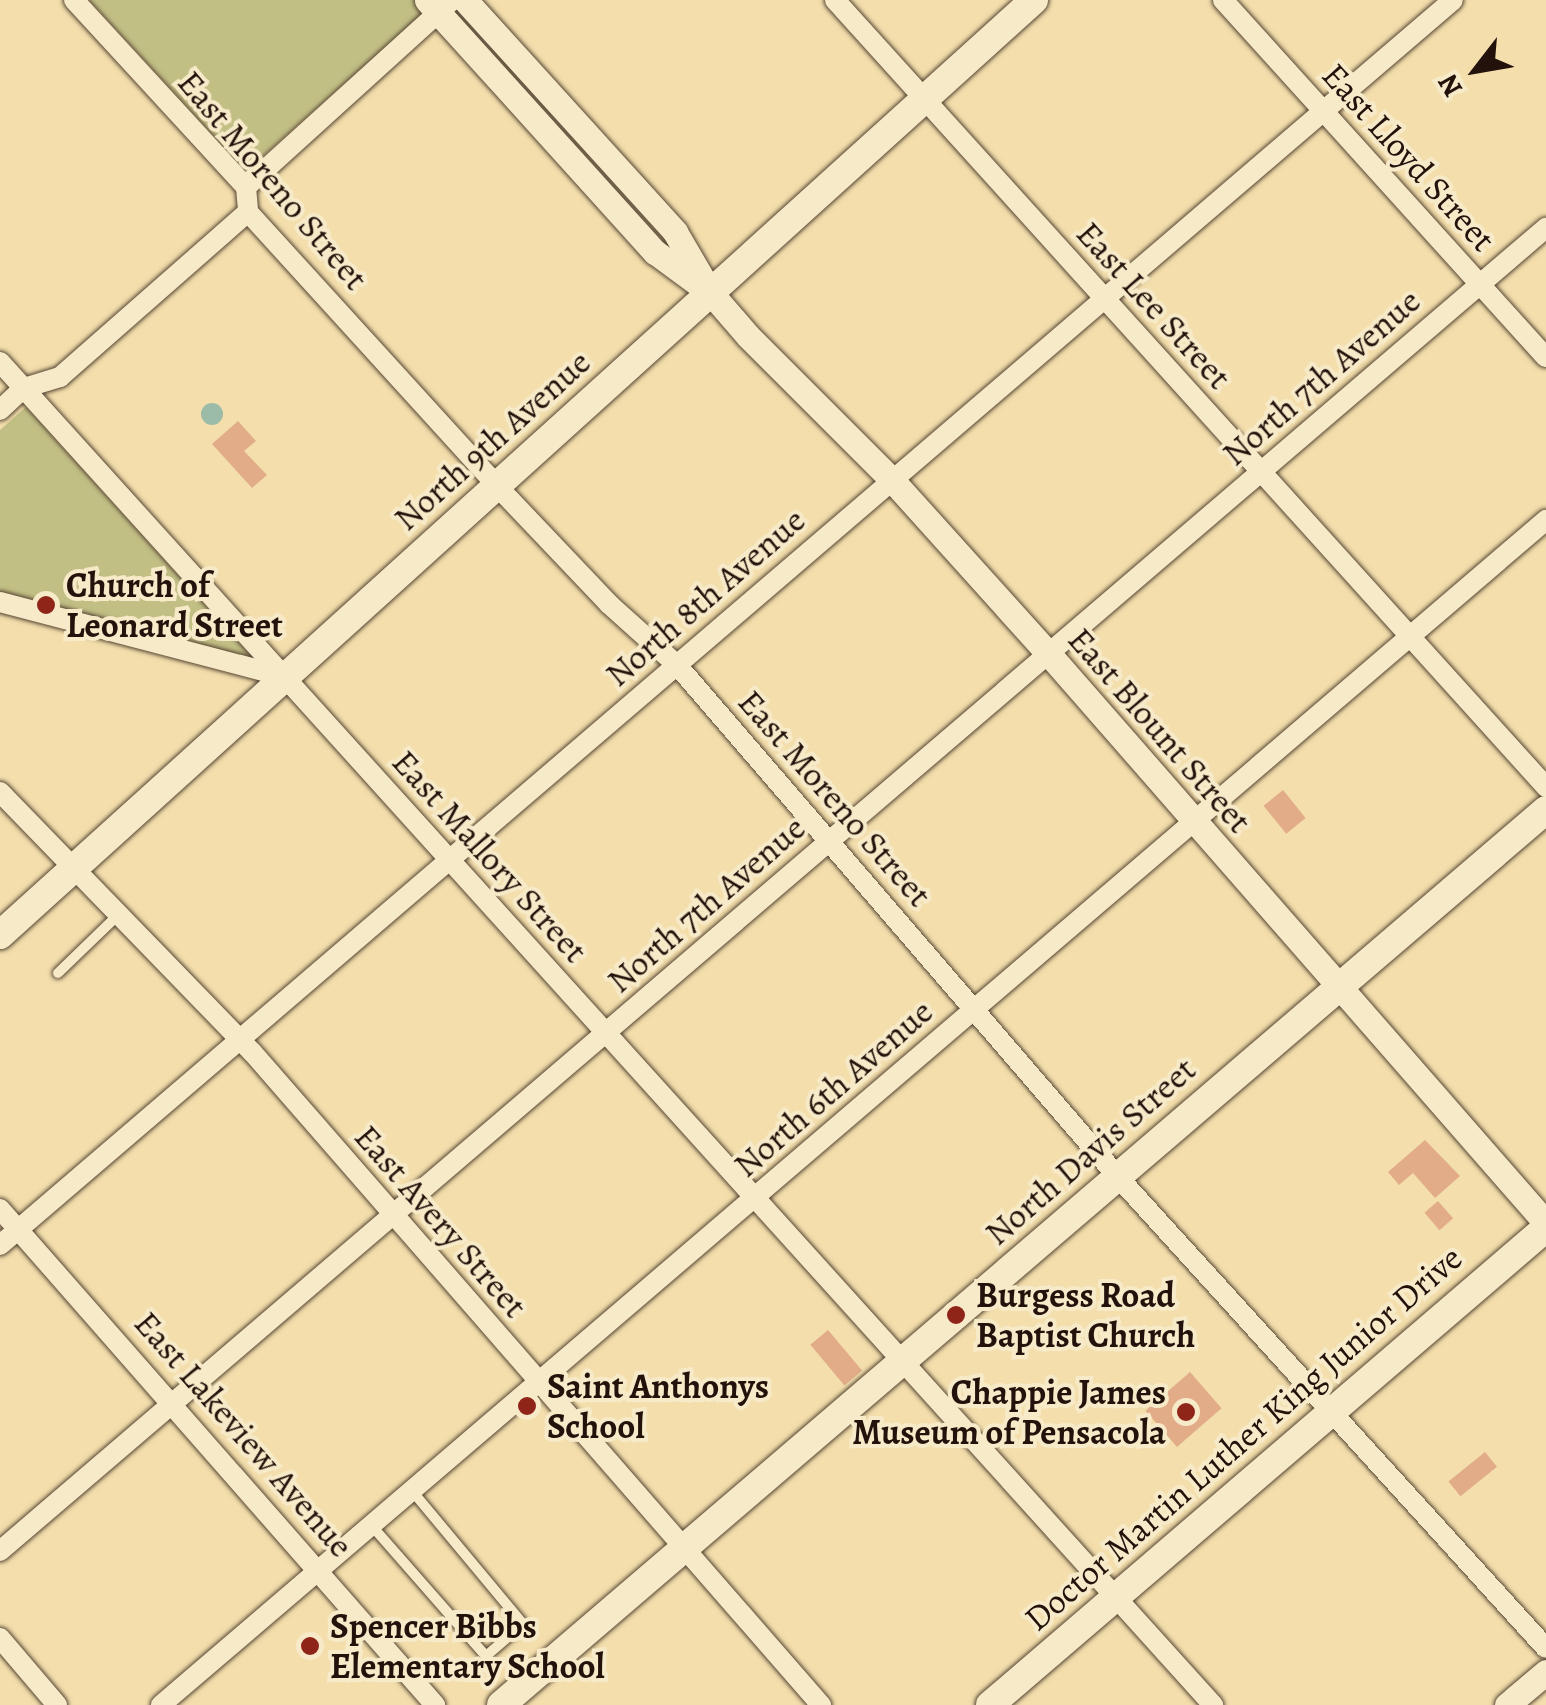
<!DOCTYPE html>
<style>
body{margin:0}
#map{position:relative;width:1546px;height:1705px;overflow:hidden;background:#f3deac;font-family:Alegreya,serif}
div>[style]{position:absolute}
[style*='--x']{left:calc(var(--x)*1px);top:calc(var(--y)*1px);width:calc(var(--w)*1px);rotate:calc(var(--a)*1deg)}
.green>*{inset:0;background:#c2bf85}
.water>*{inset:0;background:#9bbca8}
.round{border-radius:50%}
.building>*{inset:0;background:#e2ac89;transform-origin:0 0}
.roads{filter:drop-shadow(0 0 2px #564533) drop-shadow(0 0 2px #564533)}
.service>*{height:10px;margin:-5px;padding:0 5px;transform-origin:5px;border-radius:5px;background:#f7eac9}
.minor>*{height:20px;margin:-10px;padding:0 10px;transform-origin:10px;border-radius:10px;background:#f7eac9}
.tertiary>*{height:25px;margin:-12.5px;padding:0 12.5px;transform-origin:12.5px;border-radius:12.5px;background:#f7eac9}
.secondary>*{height:28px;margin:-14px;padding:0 14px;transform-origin:14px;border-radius:14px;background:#f7eac9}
.dots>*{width:28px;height:28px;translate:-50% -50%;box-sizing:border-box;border:5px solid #f7eac9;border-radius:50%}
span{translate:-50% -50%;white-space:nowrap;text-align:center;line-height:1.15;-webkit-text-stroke:8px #f7eac9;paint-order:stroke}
.street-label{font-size:35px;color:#22120b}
.poi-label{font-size:35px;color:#22120b;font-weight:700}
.left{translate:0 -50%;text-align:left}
.right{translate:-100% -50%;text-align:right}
.north{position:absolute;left:1426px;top:20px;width:100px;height:100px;-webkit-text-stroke:8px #f7eac9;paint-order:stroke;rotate:239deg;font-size:28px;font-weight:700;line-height:40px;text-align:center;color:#22120b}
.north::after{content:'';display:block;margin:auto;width:35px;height:45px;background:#22120b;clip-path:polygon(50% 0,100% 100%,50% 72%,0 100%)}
</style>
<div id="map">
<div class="green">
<div style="clip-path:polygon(89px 0,416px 0,426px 11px,246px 171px)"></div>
<div style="clip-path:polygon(26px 407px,253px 658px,0 592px,0 430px)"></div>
</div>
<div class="water">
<div class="round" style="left:201px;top:403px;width:22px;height:22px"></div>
</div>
<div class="building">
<div style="clip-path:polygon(238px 421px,256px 441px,244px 451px,267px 475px,252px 488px,212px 444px)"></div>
<div style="left:1283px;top:790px;width:36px;height:25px;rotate:51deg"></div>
<div style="clip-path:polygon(1425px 1140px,1460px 1176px,1435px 1198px,1413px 1173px,1399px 1185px,1388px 1172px)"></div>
<div style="left:1438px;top:1201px;width:23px;height:18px;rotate:49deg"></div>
<div style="left:828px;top:1330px;width:53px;height:23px;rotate:50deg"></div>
<div style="left:1190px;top:1372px;width:48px;height:59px;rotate:49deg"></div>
<div style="left:1485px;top:1452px;width:19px;height:47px;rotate:51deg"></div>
</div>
<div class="roads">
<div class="service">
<div style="--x:58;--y:973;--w:79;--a:-44"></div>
<div style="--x:372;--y:1526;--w:173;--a:48.8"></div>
<div style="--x:486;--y:1656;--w:49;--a:-40.9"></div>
<div style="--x:523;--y:1624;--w:173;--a:-129.8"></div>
</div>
<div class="minor">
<div style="--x:74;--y:0;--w:254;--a:47.4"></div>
<div style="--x:246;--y:187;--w:25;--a:85"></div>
<div style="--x:248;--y:212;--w:370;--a:47.7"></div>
<div style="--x:497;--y:486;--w:163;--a:46.5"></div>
<div style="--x:609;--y:604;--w:91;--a:41.9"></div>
<div style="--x:677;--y:665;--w:676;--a:49.26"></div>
<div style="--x:1118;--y:1177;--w:636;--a:47.74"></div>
<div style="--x:835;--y:0;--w:1061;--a:47.9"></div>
<div style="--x:1223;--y:0;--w:481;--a:47.9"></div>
<div style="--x:246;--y:187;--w:278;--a:-42.2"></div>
<div style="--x:0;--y:362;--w:1810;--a:47.91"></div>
<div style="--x:0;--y:410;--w:33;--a:-43"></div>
<div style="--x:24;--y:388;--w:38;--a:-17"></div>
<div style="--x:60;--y:377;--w:250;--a:-41.3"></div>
<div style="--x:0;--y:602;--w:292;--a:14.7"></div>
<div style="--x:0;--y:792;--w:363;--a:45.9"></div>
<div style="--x:253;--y:1053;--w:865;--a:48.94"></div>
<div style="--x:0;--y:1209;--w:660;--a:48.75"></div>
<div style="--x:0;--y:1245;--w:1913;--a:-40.59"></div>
<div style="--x:0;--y:1551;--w:2035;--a:-40.56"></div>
<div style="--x:0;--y:1638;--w:88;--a:49.6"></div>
<div style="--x:161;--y:1705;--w:1823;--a:-40.55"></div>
</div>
<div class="tertiary">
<div style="--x:427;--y:0;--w:340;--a:47.9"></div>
<div style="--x:655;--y:252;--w:56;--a:36.3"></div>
<div style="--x:465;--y:0;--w:313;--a:47.8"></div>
<div style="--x:675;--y:232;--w:69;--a:59.7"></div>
<div style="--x:710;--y:292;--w:58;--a:49.2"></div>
<div style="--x:748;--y:336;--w:204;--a:45"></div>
<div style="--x:892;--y:480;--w:233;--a:48"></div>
<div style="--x:1048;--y:653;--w:757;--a:48.86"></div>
<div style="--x:1507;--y:1705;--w:51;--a:-40.2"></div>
</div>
<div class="secondary">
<div style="--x:0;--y:935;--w:1394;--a:-42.12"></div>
<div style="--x:501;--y:1705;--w:1376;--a:-40.58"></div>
<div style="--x:990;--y:1705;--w:733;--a:-40.63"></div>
</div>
</div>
<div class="dots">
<div style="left:46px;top:605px;background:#8f2418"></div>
<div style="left:956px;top:1315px;background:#8f2418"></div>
<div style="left:527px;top:1406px;background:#8f2418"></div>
<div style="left:1186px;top:1412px;background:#8f2418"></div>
<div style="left:310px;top:1646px;background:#8f2418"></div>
</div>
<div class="street-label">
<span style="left:1409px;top:157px;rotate:48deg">East Lloyd Street</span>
<span style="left:273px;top:180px;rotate:50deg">East Moreno Street</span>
<span style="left:1154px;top:305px;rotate:48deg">East Lee Street</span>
<span style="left:1321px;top:377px;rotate:-41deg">North 7th Avenue</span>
<span style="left:492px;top:440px;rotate:-42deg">North 9th Avenue</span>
<span style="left:705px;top:597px;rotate:-41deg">North 8th Avenue</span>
<span style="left:1160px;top:730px;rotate:49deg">East Blount Street</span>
<span style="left:835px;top:798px;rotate:49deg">East Moreno Street</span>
<span style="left:490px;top:856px;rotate:48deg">East Mallory Street</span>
<span style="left:706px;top:904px;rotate:-41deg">North 7th Avenue</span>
<span style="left:833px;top:1088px;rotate:-41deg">North 6th Avenue</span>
<span style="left:1090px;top:1151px;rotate:-41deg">North Davis Street</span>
<span style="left:441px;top:1221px;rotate:49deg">East Avery Street</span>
<span style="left:244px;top:1434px;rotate:49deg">East Lakeview Avenue</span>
<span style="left:1243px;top:1438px;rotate:-41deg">Doctor Martin Luther King Junior Drive</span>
</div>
<div class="poi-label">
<span class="left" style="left:66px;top:605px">Church of<br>Leonard Street</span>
<span class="left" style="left:976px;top:1315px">Burgess Road<br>Baptist Church</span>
<span class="left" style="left:547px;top:1406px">Saint Anthonys<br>School</span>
<span class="right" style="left:1166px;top:1412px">Chappie James<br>Museum of Pensacola</span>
<span class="left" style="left:330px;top:1646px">Spencer Bibbs<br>Elementary School</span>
</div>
<div class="north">N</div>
</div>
